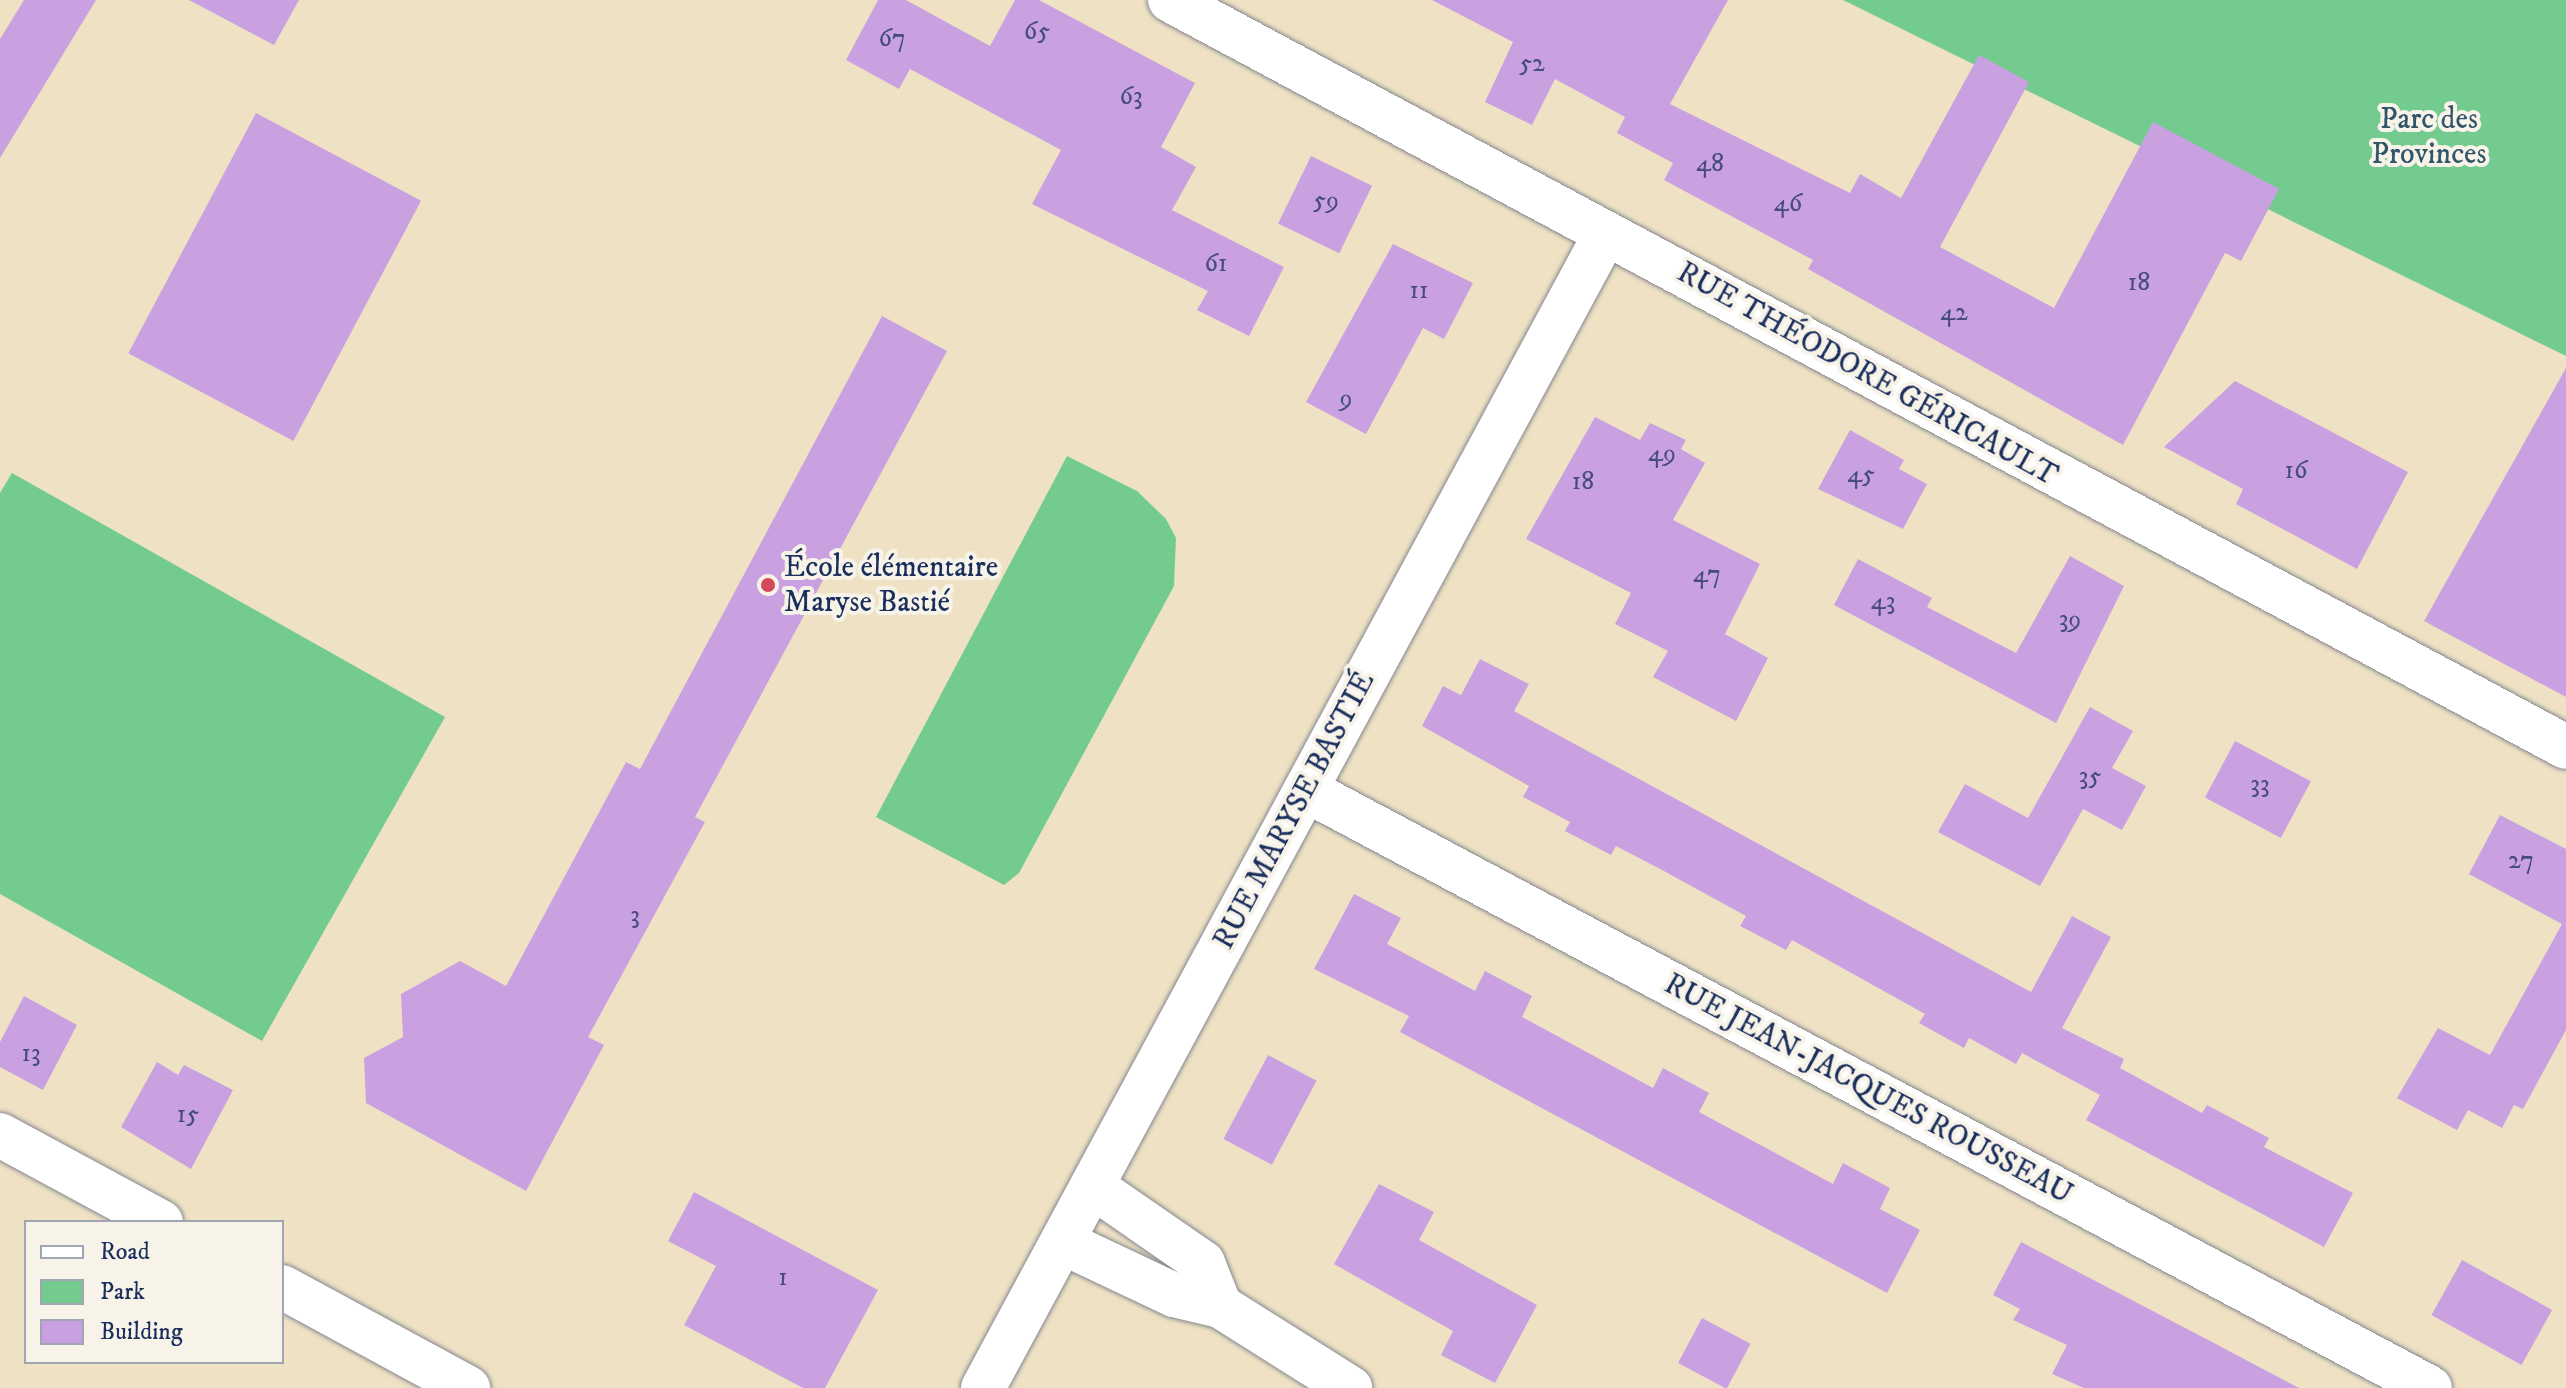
<!DOCTYPE html>
<meta charset="utf-8">
<style>
body{margin:0}
#map{position:relative;width:2566px;height:1388px;overflow:hidden;background:#efe2c4;font-family:"IM FELL DW Pica",serif}
div>[style]{position:absolute}
[style*='--x']{left:calc(var(--x)*1px);top:calc(var(--y)*1px);width:calc(var(--w)*1px);rotate:calc(var(--a)*1deg)}
.green>*{inset:0;background:#73cb90}
.building>*{inset:0;background:#caa1e0;transform-origin:0 0}
.roads{filter:drop-shadow(0 0 2px #858891) drop-shadow(0 0 2px #858891)}
.minor>*{height:44px;margin:-22px;padding:0 22px;transform-origin:22px;border-radius:22px;background:#fff}
.dots>*{width:22px;height:22px;translate:-50% -50%;box-sizing:border-box;border:4px solid #f7f3e8;border-radius:50%}
span{translate:-50% -50%;white-space:nowrap;text-align:center;line-height:1.15;-webkit-text-stroke:8px #f7f3e8;paint-order:stroke}
.number-label{font-size:26px;color:#474c7e}
.number-label span{-webkit-text-stroke-width:0}
.park-label{font-size:30px;color:#31566a}
.street-label{font-size:30px;color:#1b2f5e}
.poi-label{font-size:30px;color:#1b2f5e}
.left{translate:0 -50%;text-align:left}
.legend{position:absolute;left:24px;top:1220px;width:260px;height:144px;box-sizing:border-box;background:#f7f3e8;border:2px solid #9fa5b1;margin:0;padding:10px 14px;list-style:none;font-size:24px;color:#1b2f5e}
.legend li{display:flex;align-items:center;gap:16px;height:40px}
.legend b{width:40px;border:2px solid #9fa5b1}
</style>
<div id="map">
<div class="green">
<div style="clip-path:polygon(1843px 0,2566px 0,2566px 356px)"></div>
<div style="clip-path:polygon(1067px 456px,1137px 491px,1166px 519px,1176px 538px,1174px 586px,1019px 873px,1004px 885px,876px 817px)"></div>
<div style="clip-path:polygon(12px 473px,445px 717px,262px 1041px,0 894px,0 493px)"></div>
</div>
<div class="building">
<div style="clip-path:polygon(24px 0,96px 0,0 158px,0 39px)"></div>
<div style="clip-path:polygon(189px 0,299px 0,274px 45px)"></div>
<div style="clip-path:polygon(878px 0,906px 0,990px 46px,1015px 0,1039px 0,1195px 83px,1161px 147px,1196px 167px,1172px 210px,1284px 267px,1249px 336px,1197px 310px,1208px 291px,1032px 204px,1061px 150px,910px 69px,899px 89px,846px 60px)"></div>
<div style="clip-path:polygon(1432px 0,1728px 0,1670px 104px,1850px 193px,1860px 174px,1901px 198px,1979px 55px,2029px 82px,1940px 247px,2054px 308px,2153px 122px,2279px 189px,2241px 261px,2225px 253px,2123px 445px,1808px 269px,1813px 260px,1664px 180px,1673px 163px,1617px 133px,1625px 117px,1555px 79px,1532px 125px,1485px 102px,1513px 42px)"></div>
<div style="left:256px;top:113px;width:187px;height:272px;rotate:28deg"></div>
<div style="left:1311px;top:156px;width:68px;height:75px;rotate:26deg"></div>
<div style="clip-path:polygon(1393px 244px,1473px 283px,1444px 339px,1423px 328px,1366px 434px,1306px 402px)"></div>
<div style="clip-path:polygon(882px 316px,947px 351px,695px 817px,705px 822px,588px 1037px,604px 1045px,526px 1191px,366px 1103px,364px 1058px,403px 1037px,401px 994px,460px 961px,506px 986px,626px 762px,640px 769px)"></div>
<div style="clip-path:polygon(2566px 368px,2566px 697px,2424px 621px)"></div>
<div style="clip-path:polygon(2235px 381px,2408px 472px,2357px 569px,2236px 504px,2243px 489px,2164px 447px)"></div>
<div style="clip-path:polygon(1595px 417px,1640px 440px,1650px 423px,1686px 440px,1681px 449px,1705px 463px,1673px 520px,1760px 564px,1725px 634px,1768px 658px,1736px 721px,1653px 677px,1668px 651px,1615px 624px,1631px 593px,1526px 539px)"></div>
<div style="clip-path:polygon(1850px 430px,1904px 460px,1899px 469px,1927px 484px,1903px 529px,1818px 489px)"></div>
<div style="clip-path:polygon(2070px 556px,2124px 586px,2056px 723px,1834px 605px,1858px 559px,1932px 598px,1927px 607px,2016px 653px)"></div>
<div style="clip-path:polygon(1480px 659px,1529px 684px,1514px 711px,2031px 992px,2072px 916px,2111px 937px,2062px 1028px,2124px 1059px,2120px 1068px,2202px 1113px,2207px 1105px,2269px 1138px,2264px 1147px,2353px 1193px,2324px 1247px,2086px 1120px,2100px 1095px,2022px 1053px,2016px 1064px,1969px 1038px,1964px 1048px,1919px 1023px,1925px 1014px,1792px 940px,1786px 950px,1740px 926px,1746px 916px,1662px 870px,1616px 846px,1611px 855px,1565px 831px,1570px 822px,1523px 797px,1529px 786px,1422px 726px,1443px 686px,1461px 695px)"></div>
<div style="clip-path:polygon(2090px 707px,2133px 731px,2112px 768px,2146px 786px,2122px 830px,2083px 809px,2040px 886px,1938px 832px,1965px 784px,2028px 818px)"></div>
<div style="left:2235px;top:741px;width:86px;height:64px;rotate:28deg"></div>
<div style="clip-path:polygon(2500px 815px,2566px 849px,2566px 1030px,2523px 1109px,2514px 1105px,2502px 1128px,2468px 1110px,2457px 1130px,2397px 1098px,2438px 1028px,2490px 1055px,2562px 924px,2469px 874px)"></div>
<div style="clip-path:polygon(1354px 894px,1401px 918px,1387px 944px,1475px 991px,1485px 971px,1532px 996px,1522px 1017px,1653px 1088px,1663px 1068px,1709px 1093px,1699px 1112px,1833px 1184px,1843px 1163px,1890px 1188px,1880px 1209px,1920px 1230px,1887px 1293px,1400px 1032px,1409px 1016px,1314px 969px)"></div>
<div style="clip-path:polygon(24px 996px,77px 1025px,43px 1090px,0 1067px,0 1042px)"></div>
<div style="left:1268px;top:1055px;width:55px;height:95px;rotate:28deg"></div>
<div style="clip-path:polygon(157px 1062px,178px 1075px,184px 1065px,233px 1090px,191px 1169px,121px 1127px)"></div>
<div style="clip-path:polygon(1379px 1184px,1434px 1212px,1419px 1240px,1537px 1305px,1495px 1383px,1441px 1355px,1453px 1331px,1334px 1264px)"></div>
<div style="clip-path:polygon(694px 1192px,878px 1290px,825px 1388px,803px 1388px,684px 1325px,716px 1266px,668px 1241px)"></div>
<div style="clip-path:polygon(2021px 1242px,2212px 1342px,2299px 1388px,2084px 1388px,2052px 1374px,2067px 1345px,2013px 1320px,2020px 1309px,1993px 1295px)"></div>
<div style="left:2462px;top:1260px;width:103px;height:63px;rotate:29deg"></div>
<div style="left:1702px;top:1318px;width:55px;height:51px;rotate:28deg"></div>
</div>
<div class="roads">
<div class="minor">
<div style="--x:1170;--y:0;--w:1583;--a:28.15"></div>
<div style="--x:1306;--y:790;--w:1273;--a:28.01"></div>
<div style="--x:0;--y:1135;--w:183;--a:28.4"></div>
<div style="--x:1092;--y:1186;--w:135;--a:34.7"></div>
<div style="--x:1203;--y:1263;--w:46;--a:68.4"></div>
<div style="--x:1062;--y:1242;--w:124;--a:25.3"></div>
<div style="--x:1174;--y:1295;--w:47;--a:13.4"></div>
<div style="--x:1220;--y:1306;--w:154;--a:32.2"></div>
<div style="--x:282;--y:1287;--w:212;--a:28.5"></div>
<div style="--x:983;--y:1388;--w:1312;--a:-61.66"></div>
</div>
</div>
<div class="dots">
<div style="left:768px;top:585px;background:#d1495b"></div>
</div>
<div class="number-label">
<span style="left:1037px;top:32px">65</span>
<span style="left:892px;top:39px">67</span>
<span style="left:1532px;top:64px">52</span>
<span style="left:1131px;top:97px">63</span>
<span style="left:1710px;top:164px">48</span>
<span style="left:1326px;top:201px">59</span>
<span style="left:1788px;top:204px">46</span>
<span style="left:1216px;top:264px">61</span>
<span style="left:2139px;top:283px">18</span>
<span style="left:1419px;top:291px">11</span>
<span style="left:1954px;top:313px">42</span>
<span style="left:1346px;top:399px">9</span>
<span style="left:1662px;top:454px">49</span>
<span style="left:2296px;top:471px">16</span>
<span style="left:1861px;top:475px">45</span>
<span style="left:1583px;top:482px">18</span>
<span style="left:1707px;top:575px">47</span>
<span style="left:1883px;top:602px">43</span>
<span style="left:2070px;top:620px">39</span>
<span style="left:2090px;top:777px">35</span>
<span style="left:2260px;top:785px">33</span>
<span style="left:2521px;top:861px">27</span>
<span style="left:635px;top:916px">3</span>
<span style="left:31px;top:1054px">13</span>
<span style="left:188px;top:1115px">15</span>
<span style="left:783px;top:1278px">1</span>
</div>
<div class="park-label">
<span style="left:2429px;top:137px">Parc des<br>Provinces</span>
</div>
<div class="street-label">
<span style="left:1867px;top:375px;rotate:29deg">RUE THÉODORE GÉRICAULT</span>
<span style="left:1295px;top:811px;rotate:-62deg">RUE MARYSE BASTIÉ</span>
<span style="left:1868px;top:1090px;rotate:28deg">RUE JEAN-JACQUES ROUSSEAU</span>
</div>
<div class="poi-label">
<span class="left" style="left:784px;top:585px">École élémentaire<br>Maryse Bastié</span>
</div>
<ul class="legend">
<li><b style="height:10px;background:#fff"></b>Road</li>
<li><b style="height:22px;background:#73cb90"></b>Park</li>
<li><b style="height:22px;background:#caa1e0"></b>Building</li>
</ul>
</div>
